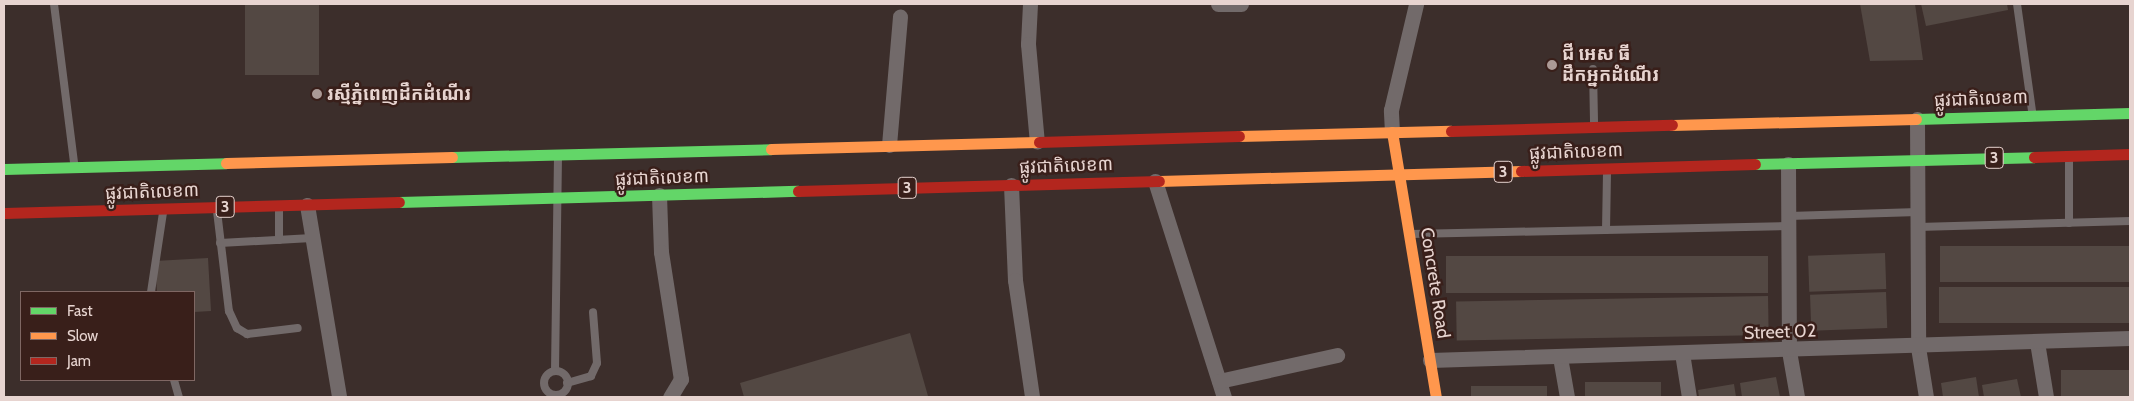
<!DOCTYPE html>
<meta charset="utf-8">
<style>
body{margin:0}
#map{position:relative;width:2134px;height:401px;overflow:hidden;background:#3c2e2b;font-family:Cabin,"Noto Sans Khmer",sans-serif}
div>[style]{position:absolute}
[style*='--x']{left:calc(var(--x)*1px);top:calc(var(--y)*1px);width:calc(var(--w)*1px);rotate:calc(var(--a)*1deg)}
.building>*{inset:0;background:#534843;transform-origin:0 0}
.lane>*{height:8px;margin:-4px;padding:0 4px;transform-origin:4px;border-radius:4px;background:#726a6a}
.lane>.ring{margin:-4px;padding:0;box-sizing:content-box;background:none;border:8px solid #726a6a;border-radius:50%}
.street>*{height:15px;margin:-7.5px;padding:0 7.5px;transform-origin:7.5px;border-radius:7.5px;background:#726a6a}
.fast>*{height:11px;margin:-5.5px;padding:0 5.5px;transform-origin:5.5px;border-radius:5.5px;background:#63d668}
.slow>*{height:11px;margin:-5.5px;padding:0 5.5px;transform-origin:5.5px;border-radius:5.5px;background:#ff974d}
.jam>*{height:11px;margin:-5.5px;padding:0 5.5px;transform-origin:5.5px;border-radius:5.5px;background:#b3261e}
.dots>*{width:14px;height:14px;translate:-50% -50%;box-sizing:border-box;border:2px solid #391f1a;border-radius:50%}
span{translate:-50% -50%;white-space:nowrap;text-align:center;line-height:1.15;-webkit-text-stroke:5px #391f1a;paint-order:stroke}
.shield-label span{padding:1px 4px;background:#391f1a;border:1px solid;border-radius:4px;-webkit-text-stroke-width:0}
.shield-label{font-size:16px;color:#e7d4d0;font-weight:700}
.poi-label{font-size:18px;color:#e7d4d0;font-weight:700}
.left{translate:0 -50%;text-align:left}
.street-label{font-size:18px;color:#e7d4d0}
.frame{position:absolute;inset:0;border:5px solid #e7d4d0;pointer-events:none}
.legend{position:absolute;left:20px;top:291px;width:175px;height:90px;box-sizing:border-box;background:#391f1a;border:1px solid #7f6763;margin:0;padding:6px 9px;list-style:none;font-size:15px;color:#e7d4d0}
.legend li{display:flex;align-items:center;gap:10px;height:25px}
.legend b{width:25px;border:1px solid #7f6763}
</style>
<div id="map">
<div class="building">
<div style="left:245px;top:4px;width:74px;height:71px"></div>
<div style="clip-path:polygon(1860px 4px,1915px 4px,1923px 60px,1870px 61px)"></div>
<div style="clip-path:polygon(1921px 4px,2007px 4px,2008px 10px,1926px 26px)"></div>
<div style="left:2130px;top:246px;width:36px;height:190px;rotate:90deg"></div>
<div style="left:1885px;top:253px;width:36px;height:77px;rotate:88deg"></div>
<div style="left:1768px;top:256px;width:37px;height:322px;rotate:90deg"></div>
<div style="clip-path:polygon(208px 258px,211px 311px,194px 312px,194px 292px,157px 292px,155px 261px)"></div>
<div style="left:2130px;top:287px;width:36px;height:191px;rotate:90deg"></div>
<div style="left:1886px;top:292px;width:36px;height:76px;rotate:88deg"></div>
<div style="left:1768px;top:296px;width:39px;height:312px;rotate:89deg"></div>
<div style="clip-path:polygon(910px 333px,928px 396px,744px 397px,740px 383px)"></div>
<div style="left:2130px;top:370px;width:27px;height:69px;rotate:90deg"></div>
<div style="clip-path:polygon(1776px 377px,1780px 397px,1742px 397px,1740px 383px)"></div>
<div style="clip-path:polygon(1976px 377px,1979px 397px,1943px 397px,1941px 383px)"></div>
<div style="clip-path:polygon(2017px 379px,2021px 397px,1984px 397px,1982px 385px)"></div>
<div style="left:1661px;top:382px;width:15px;height:76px;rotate:90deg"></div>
<div style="clip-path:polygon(1734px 384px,1736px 397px,1699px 397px,1698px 390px)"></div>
<div style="left:1471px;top:386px;width:76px;height:11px"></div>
</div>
<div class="lane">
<div style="--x:54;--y:4;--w:160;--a:82.8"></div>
<div style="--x:2017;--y:4;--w:108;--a:82"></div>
<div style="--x:1593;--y:69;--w:53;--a:88.9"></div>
<div style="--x:279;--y:209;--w:31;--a:90"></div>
<div style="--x:217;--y:211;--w:101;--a:83.2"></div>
<div style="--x:229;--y:311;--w:19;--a:65"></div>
<div style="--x:237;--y:328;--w:12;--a:31"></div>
<div style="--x:247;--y:334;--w:51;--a:-6.7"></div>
<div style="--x:1789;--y:216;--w:129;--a:-1.8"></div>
<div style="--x:2069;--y:223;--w:63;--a:-90"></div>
<div style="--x:1918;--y:227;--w:212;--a:-1.6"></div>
<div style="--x:1606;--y:230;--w:58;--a:-89"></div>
<div style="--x:1411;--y:234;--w:378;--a:-1.2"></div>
<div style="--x:220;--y:243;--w:92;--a:-3.1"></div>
<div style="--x:151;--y:292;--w:80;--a:-81.4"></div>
<div style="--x:555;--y:371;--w:213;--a:-89.2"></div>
<div class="ring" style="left:544px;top:371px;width:16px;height:16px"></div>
<div style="--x:174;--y:380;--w:18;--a:74"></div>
<div style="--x:567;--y:383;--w:25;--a:-16"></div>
<div style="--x:591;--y:376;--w:14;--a:-65"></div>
<div style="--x:597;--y:363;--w:51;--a:-94.5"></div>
</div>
<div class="street">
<div style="--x:1030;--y:4;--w:40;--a:92.9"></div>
<div style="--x:1028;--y:44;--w:98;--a:84.8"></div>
<div style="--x:1218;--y:4;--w:23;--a:0"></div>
<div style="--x:1917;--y:119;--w:228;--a:89.7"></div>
<div style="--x:1918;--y:347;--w:51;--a:80.9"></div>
<div style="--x:1392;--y:132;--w:22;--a:-93"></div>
<div style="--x:1391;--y:110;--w:109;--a:-76.7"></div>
<div style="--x:889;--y:145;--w:129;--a:-85.1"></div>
<div style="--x:1788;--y:164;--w:187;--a:89.7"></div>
<div style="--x:1789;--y:351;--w:47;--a:80.1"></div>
<div style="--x:1155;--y:181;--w:227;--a:72.3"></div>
<div style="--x:1011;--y:185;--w:95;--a:87.6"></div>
<div style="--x:1015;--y:280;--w:118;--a:81.7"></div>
<div style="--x:659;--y:195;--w:57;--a:88"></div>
<div style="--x:661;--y:252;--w:129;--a:81.1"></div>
<div style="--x:681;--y:379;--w:21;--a:121"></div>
<div style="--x:307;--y:205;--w:195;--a:80.5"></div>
<div style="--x:2037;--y:342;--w:56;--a:80.7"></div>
<div style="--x:1682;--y:353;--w:45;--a:81"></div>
<div style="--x:1560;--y:357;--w:41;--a:80.1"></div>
<div style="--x:1430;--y:360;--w:700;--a:-1.8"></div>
<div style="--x:1219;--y:381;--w:121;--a:-12.4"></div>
</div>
<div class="fast">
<div style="--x:1916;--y:119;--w:214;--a:-1.6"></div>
<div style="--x:452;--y:157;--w:319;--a:-1.4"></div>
<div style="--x:1755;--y:164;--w:279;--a:-1.4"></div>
<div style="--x:4;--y:169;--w:222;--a:-1.5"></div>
<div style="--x:399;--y:202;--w:399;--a:-1.6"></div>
</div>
<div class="slow">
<div style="--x:1672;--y:125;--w:244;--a:-1.4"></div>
<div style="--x:1392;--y:132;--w:269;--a:80.6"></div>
<div style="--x:1239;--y:136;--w:212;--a:-1.4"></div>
<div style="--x:771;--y:149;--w:268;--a:-1.5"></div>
<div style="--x:226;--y:163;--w:226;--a:-1.5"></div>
<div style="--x:1159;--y:181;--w:362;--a:-1.6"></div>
</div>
<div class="jam">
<div style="--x:1451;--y:131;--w:221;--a:-1.6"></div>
<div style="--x:1039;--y:142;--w:200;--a:-1.7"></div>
<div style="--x:2034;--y:157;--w:96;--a:-1.8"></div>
<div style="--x:1521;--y:171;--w:234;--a:-1.7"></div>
<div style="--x:798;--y:191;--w:361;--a:-1.6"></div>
<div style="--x:4;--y:213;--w:395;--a:-1.6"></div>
</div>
<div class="dots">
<div style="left:1552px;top:65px;background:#ab9a96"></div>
<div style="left:317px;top:94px;background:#ab9a96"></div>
</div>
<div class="shield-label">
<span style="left:1994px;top:158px">3</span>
<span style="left:1503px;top:172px">3</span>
<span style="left:907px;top:188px">3</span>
<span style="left:225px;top:207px">3</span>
</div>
<div class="poi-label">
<span class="left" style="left:1562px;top:65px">ជី អេស ធី<br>ដឹកអ្នកដំណើរ</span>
<span class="left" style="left:327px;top:94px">រស្មីភ្នំពេញដឹកដំណើរ</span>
</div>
<div class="street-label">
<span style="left:1981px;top:99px;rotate:-2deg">ផ្លូវជាតិលេខ៣</span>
<span style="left:1576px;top:152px;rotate:-2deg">ផ្លូវជាតិលេខ៣</span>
<span style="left:1066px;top:166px;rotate:-2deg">ផ្លូវជាតិលេខ៣</span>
<span style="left:662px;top:178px;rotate:-2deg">ផ្លូវជាតិលេខ៣</span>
<span style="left:152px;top:192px;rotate:-2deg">ផ្លូវជាតិលេខ៣</span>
<span style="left:1435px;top:283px;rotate:81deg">Concrete Road</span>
<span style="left:1780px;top:332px;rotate:-2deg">Street 02</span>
</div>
<div class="frame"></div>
<ul class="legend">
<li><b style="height:6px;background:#63d668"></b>Fast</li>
<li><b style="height:6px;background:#ff974d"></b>Slow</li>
<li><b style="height:6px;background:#b3261e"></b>Jam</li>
</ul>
</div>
